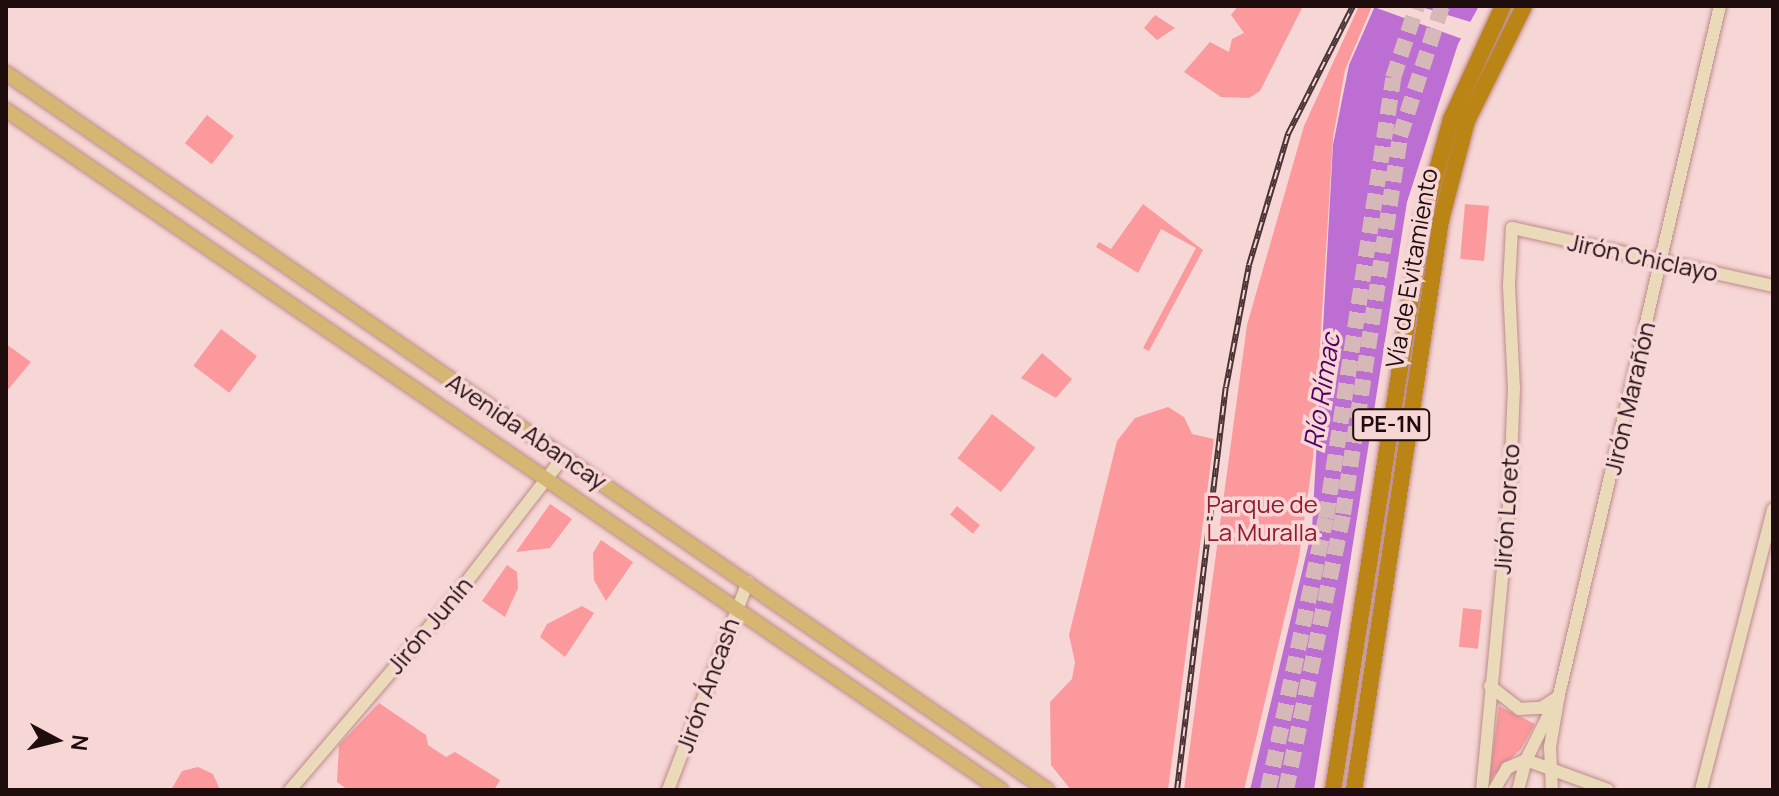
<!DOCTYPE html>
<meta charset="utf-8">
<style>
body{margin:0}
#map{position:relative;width:1779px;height:796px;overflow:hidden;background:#f7d6d6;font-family:Manrope,sans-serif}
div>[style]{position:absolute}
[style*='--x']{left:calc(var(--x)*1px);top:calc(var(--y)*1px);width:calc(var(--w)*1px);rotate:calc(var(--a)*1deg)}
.green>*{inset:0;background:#fb999c;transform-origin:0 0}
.water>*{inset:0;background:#bc6ed3}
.pier>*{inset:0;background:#f7d6d6}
.highway-tunnel>*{height:16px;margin-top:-8px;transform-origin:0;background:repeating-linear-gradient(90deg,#d7b8b8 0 16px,transparent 0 24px)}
.roads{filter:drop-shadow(0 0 2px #bd8a8a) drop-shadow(0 0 2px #bd8a8a)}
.secondary>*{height:12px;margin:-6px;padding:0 6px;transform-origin:6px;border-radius:6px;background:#ebdab9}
.primary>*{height:14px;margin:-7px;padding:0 7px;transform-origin:7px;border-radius:7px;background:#d6b673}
.highway>*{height:16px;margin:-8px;padding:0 8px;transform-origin:8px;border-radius:8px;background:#bb8516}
.rail>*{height:6px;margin-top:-3px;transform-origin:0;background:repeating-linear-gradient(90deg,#f7d6d6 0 9px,#493334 0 18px);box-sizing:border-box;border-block:2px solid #493334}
span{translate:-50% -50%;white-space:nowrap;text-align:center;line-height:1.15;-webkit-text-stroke:7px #f7d6d6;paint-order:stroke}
.shield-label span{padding:2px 6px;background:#f7d6d6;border:2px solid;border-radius:6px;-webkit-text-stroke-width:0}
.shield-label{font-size:22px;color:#1f0c0d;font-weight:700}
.street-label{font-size:24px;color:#1f0c0d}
.park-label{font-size:24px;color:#941a2e}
.water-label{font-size:26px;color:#520064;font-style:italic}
.frame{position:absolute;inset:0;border:8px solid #1f0c0d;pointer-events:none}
.north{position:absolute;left:16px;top:700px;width:80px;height:80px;-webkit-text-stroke:6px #f7d6d6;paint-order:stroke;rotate:97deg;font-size:22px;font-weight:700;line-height:32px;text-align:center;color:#1f0c0d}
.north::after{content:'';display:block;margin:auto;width:28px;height:36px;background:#1f0c0d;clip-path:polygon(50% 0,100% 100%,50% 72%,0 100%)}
</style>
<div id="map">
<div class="green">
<div style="clip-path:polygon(1238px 6px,1303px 6px,1260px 91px,1249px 98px,1221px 97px,1184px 72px,1210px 42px,1229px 52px,1232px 39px,1244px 33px,1231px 15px)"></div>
<div style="clip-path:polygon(1359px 6px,1372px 6px,1345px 70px,1333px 138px,1313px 458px,1299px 557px,1244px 790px,1184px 790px,1247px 325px,1304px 126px)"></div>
<div style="clip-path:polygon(1155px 15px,1175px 28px,1157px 40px,1144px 28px)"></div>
<div style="left:207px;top:115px;width:34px;height:36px;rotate:38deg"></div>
<div style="clip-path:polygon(1143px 204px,1203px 250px,1149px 351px,1143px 348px,1196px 248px,1161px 229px,1138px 273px,1096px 247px,1099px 242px,1111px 249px)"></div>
<div style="left:1465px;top:204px;width:24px;height:55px;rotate:5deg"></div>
<div style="left:221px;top:329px;width:45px;height:46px;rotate:37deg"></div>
<div style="clip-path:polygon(6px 344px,31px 362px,6px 392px)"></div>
<div style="clip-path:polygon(1042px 353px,1072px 379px,1056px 398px,1021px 378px)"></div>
<div style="clip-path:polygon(1168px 407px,1184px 417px,1192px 434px,1214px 439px,1168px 790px,1071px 790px,1051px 765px,1050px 702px,1072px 679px,1075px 662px,1069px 635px,1117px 441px,1135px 418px)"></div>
<div style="left:992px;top:414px;width:55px;height:56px;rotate:38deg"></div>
<div style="clip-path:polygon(550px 504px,572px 519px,550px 548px,516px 552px)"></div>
<div style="left:957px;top:506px;width:30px;height:11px;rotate:40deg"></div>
<div style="clip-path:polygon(601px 540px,633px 562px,606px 601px,594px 580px,593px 553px)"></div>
<div style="clip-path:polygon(507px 565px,517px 572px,518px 588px,505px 617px,482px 601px)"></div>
<div style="clip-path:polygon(582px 606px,594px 613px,565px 657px,540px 637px,547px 624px)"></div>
<div style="left:1463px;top:608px;width:19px;height:39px;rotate:6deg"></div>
<div style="clip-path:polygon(379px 703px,426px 735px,428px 745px,446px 757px,455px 752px,500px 780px,494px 790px,348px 790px,337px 782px,339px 745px)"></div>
<div style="clip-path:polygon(1499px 706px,1535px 724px,1521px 749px,1489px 780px)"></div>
<div style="clip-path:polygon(198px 767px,213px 774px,220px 790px,171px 790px,182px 771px)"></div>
</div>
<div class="water">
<div style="clip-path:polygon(1375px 6px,1479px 6px,1458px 44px,1407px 202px,1314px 790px,1250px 790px,1312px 530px,1333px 145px,1349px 65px)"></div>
</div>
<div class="pier">
<div style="clip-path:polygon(1371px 6px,1418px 6px,1474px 23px,1465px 40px)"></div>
</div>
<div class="highway-tunnel">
<div style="--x:1268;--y:790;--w:278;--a:-78"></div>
<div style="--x:1326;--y:518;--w:445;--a:-81.3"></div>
<div style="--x:1393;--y:78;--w:76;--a:-71.6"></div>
<div style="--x:1286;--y:790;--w:282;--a:-78.3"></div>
<div style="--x:1343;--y:514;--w:382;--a:-81.4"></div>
<div style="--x:1400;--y:136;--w:137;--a:-72.1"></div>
</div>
<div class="roads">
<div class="secondary">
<div style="--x:1490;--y:686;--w:37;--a:38"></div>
<div style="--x:1519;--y:709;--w:22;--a:-3"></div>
<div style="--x:1541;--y:708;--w:17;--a:-33"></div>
<div style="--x:1526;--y:760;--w:87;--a:20.1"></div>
<div style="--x:290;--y:790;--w:253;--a:-49.5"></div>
<div style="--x:454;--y:598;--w:180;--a:-52.2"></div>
<div style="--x:668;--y:790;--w:223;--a:-69"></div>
<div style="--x:1482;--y:790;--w:284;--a:-84.6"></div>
<div style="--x:1509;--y:507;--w:118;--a:-87.6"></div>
<div style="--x:1514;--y:389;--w:104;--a:-92.8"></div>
<div style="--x:1509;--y:285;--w:57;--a:-87"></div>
<div style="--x:1512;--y:228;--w:267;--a:12.5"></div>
<div style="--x:1494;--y:790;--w:26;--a:-59"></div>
<div style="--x:1507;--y:768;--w:21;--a:-23"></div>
<div style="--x:1518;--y:790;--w:31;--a:-75"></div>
<div style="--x:1526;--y:760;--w:58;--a:-63.4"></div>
<div style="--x:1552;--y:790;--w:43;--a:-92.7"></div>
<div style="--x:1550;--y:747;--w:53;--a:-80.2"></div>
<div style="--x:1559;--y:695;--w:708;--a:-76.85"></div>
<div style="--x:1701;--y:790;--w:290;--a:-75.6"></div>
</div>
<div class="primary">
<div style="--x:6;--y:73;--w:1264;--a:34.56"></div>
<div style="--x:6;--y:110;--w:1205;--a:34.35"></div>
</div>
<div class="highway">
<div style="--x:1333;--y:790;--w:580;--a:-80.98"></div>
<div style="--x:1424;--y:217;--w:102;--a:-74.6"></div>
<div style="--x:1451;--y:119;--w:124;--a:-65.3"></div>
<div style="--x:1354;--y:790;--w:577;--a:-81.32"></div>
<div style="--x:1441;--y:220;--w:102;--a:-75.3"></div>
<div style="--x:1467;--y:121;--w:128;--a:-63.6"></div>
</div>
</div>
<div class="rail">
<div style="--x:1177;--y:790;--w:406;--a:-83.1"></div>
<div style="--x:1226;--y:387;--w:124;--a:-79.3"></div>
<div style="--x:1249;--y:265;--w:137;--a:-73.4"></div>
<div style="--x:1288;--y:134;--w:144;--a:-63.1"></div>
</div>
<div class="shield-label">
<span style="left:1391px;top:425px">PE-1N</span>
</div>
<div class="street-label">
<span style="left:1643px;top:257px;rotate:12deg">Jirón Chiclayo</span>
<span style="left:1411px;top:268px;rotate:-80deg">Vía de Evitamiento</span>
<span style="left:1629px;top:398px;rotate:-77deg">Jirón Marañón</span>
<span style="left:527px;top:431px;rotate:34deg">Avenida Abancay</span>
<span style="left:1506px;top:509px;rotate:-86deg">Jirón Loreto</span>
<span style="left:429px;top:625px;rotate:-50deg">Jirón Junín</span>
<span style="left:707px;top:685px;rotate:-70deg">Jirón Áncash</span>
</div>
<div class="park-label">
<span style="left:1262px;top:518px">Parque de<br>La Muralla</span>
</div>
<div class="water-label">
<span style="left:1322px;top:391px;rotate:-81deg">Río Rímac</span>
</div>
<div class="frame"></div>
<div class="north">N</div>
</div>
